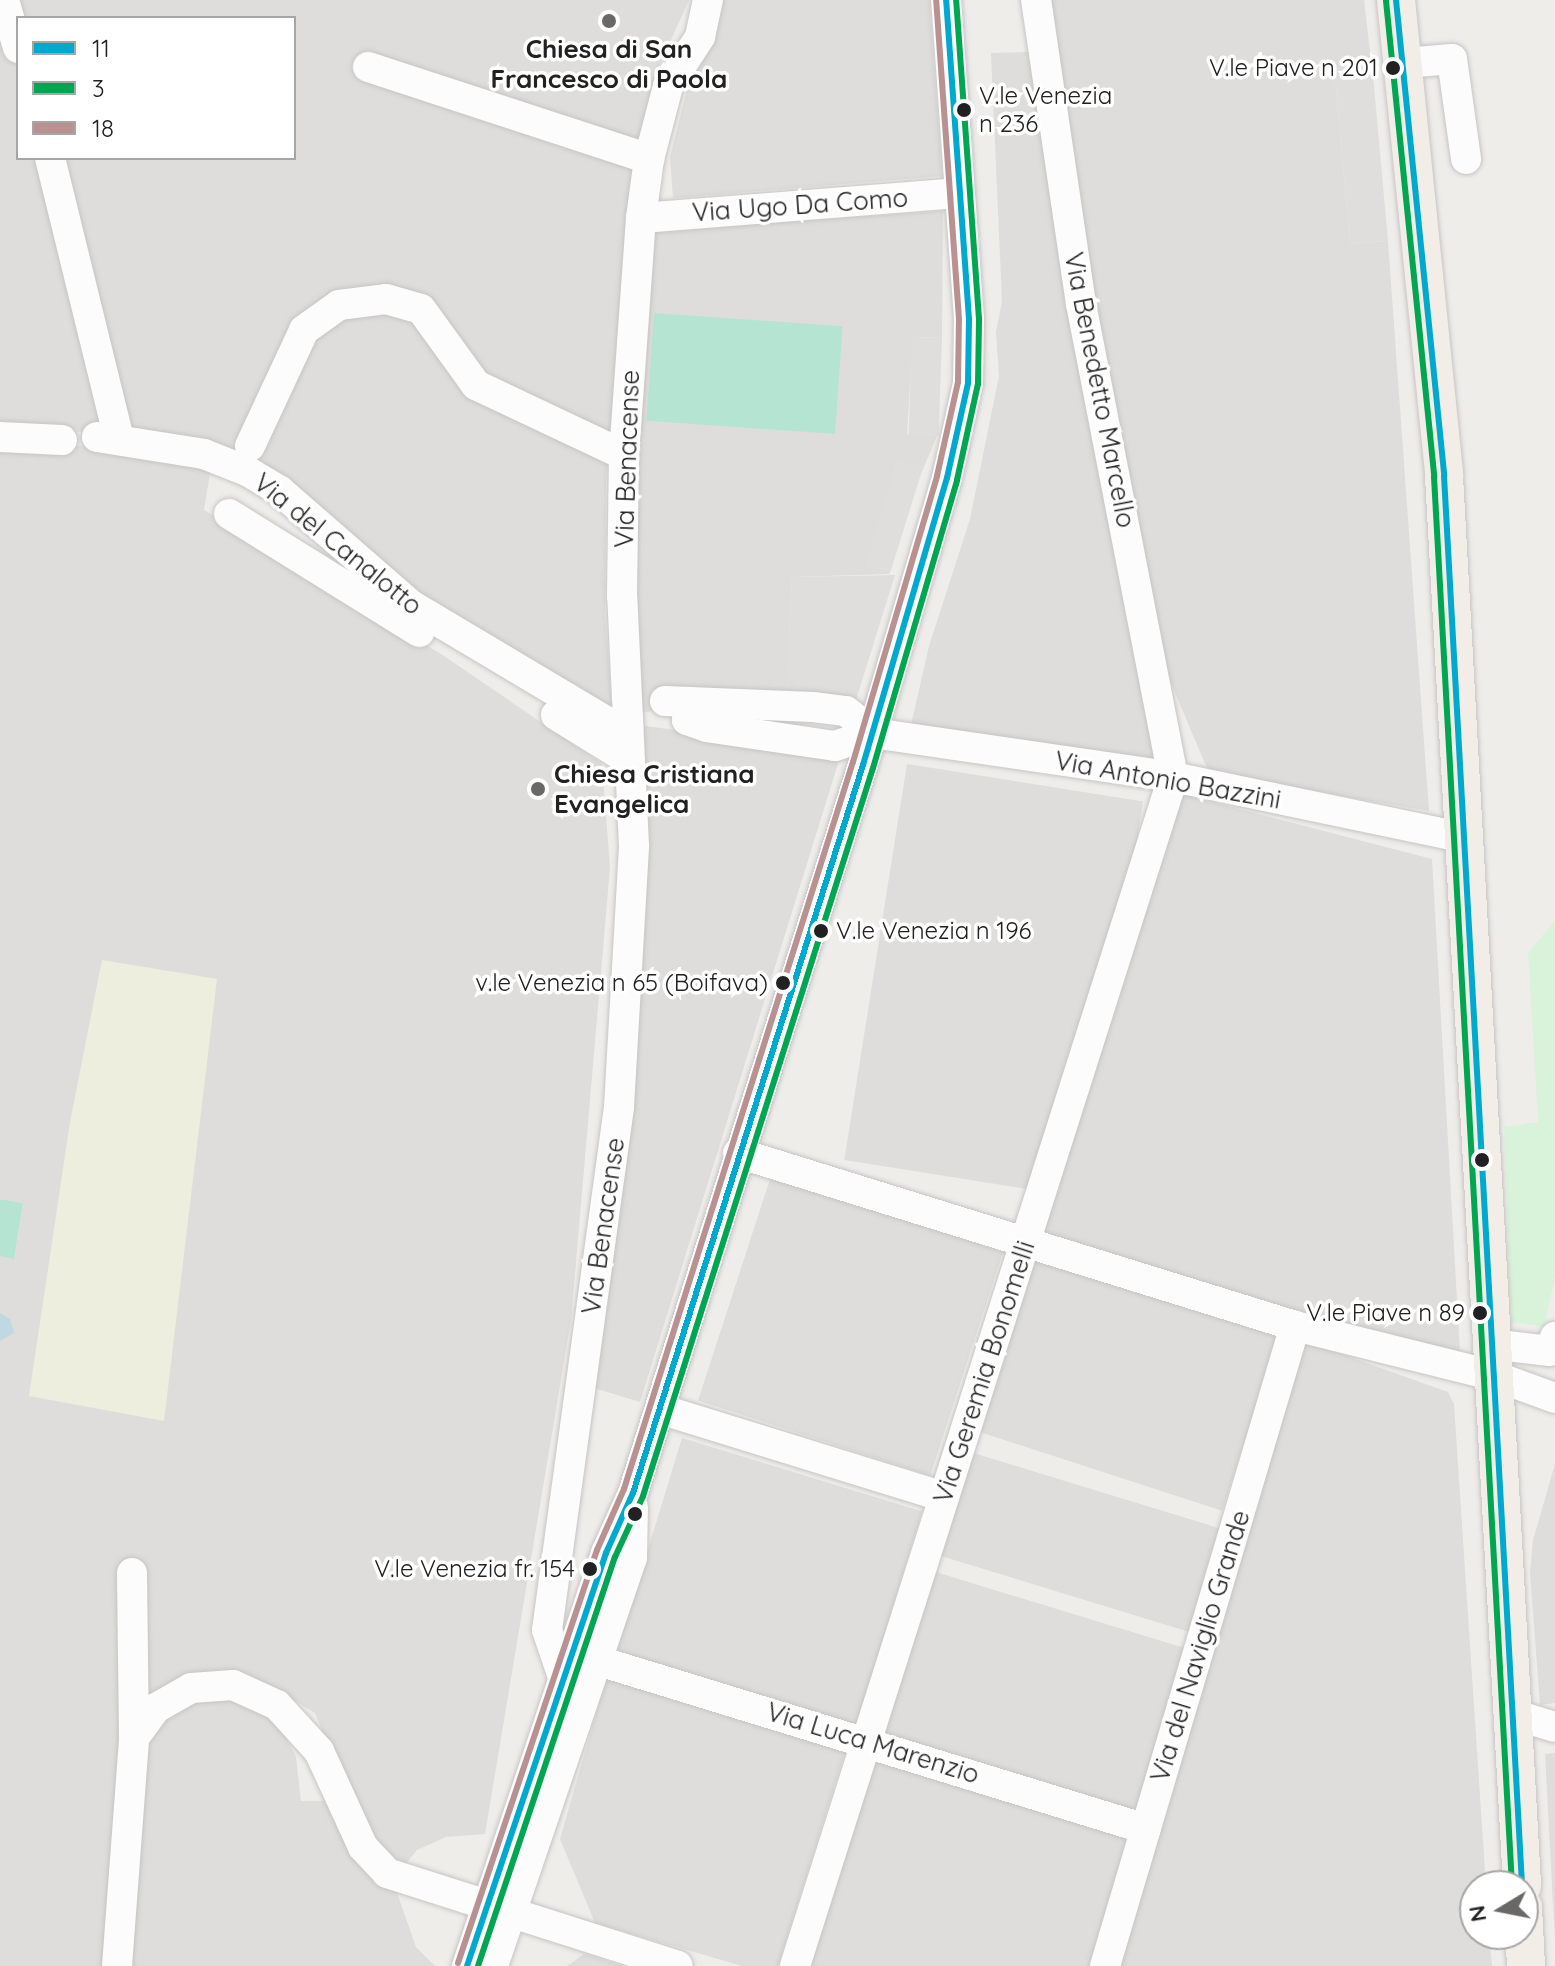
<!DOCTYPE html>
<style>
body{margin:0}
#map{position:relative;width:1555px;height:1966px;overflow:hidden;background:#efedea;font-family:Quicksand,sans-serif}
div>[style]{position:absolute}
[style*='--x']{left:calc(var(--x)*1px);top:calc(var(--y)*1px);width:calc(var(--w)*1px);rotate:calc(var(--a)*1deg)}
.residential>*{inset:0;background:#dedddb;transform-origin:0 0}
.farmland>*{inset:0;background:#edeede}
.park>*{inset:0;background:#d9f3da}
.pitch>*{inset:0;background:#b6e4d3;transform-origin:0 0}
.parking>*{inset:0;background:#dfdedd;transform-origin:0 0}
.water>*{inset:0;background:#bfd8e1}
.roads{filter:drop-shadow(0 0 2px #c6c5c4) drop-shadow(0 0 2px #c6c5c4)}
.minor>*{height:30px;margin:-15px;padding:0 15px;transform-origin:15px;border-radius:15px;background:#fdfcfc}
.major>*{height:38px;margin:-19px;padding:0 19px;transform-origin:19px;border-radius:19px;background:#f2ede7}
.bus-1>*{height:6px;margin:-3px;padding:0 3px;transform-origin:3px;border-radius:3px;background:#00a9ce}
.bus-2>*{height:6px;margin:-3px;padding:0 3px;transform-origin:3px;border-radius:3px;background:#00a651}
.bus-3>*{height:6px;margin:-3px;padding:0 3px;transform-origin:3px;border-radius:3px;background:#b99191}
.dots>*{width:22px;height:22px;translate:-50% -50%;box-sizing:border-box;border:4px solid #fff;border-radius:50%}
span{translate:-50% -50%;white-space:nowrap;text-align:center;line-height:1.15;-webkit-text-stroke:7px #fff;paint-order:stroke}
.bus-label{font-size:24px;color:#212121}
.right{translate:-100% -50%;text-align:right}
.left{translate:0 -50%;text-align:left}
.poi-label{font-size:26px;color:#212121;font-weight:700}
.street-label{font-size:26px;color:#212121}
.legend{position:absolute;left:16px;top:16px;width:280px;height:144px;box-sizing:border-box;background:#fff;border:2px solid #a6a6a6;margin:0;padding:10px 14px;list-style:none;font-size:24px;color:#212121}
.legend li{display:flex;align-items:center;gap:16px;height:40px}
.legend b{width:40px;border:2px solid #a6a6a6}
.north{position:absolute;left:1459px;top:1870px;width:80px;height:80px;box-sizing:border-box;background:#fff;border:2px solid #a6a6a6;border-radius:50%;rotate:260deg;font-size:22px;font-weight:700;line-height:32px;text-align:center;color:#212121}
.north::after{content:'';display:block;margin:auto;width:28px;height:36px;background:#696867;clip-path:polygon(50% 0,100% 100%,50% 72%,0 100%)}
</style>
<div id="map">
<div class="residential">
<div style="clip-path:polygon(0 0,18px 62px,18px 158px,44px 158px,110px 429px,45px 435px,0 422px)"></div>
<div style="clip-path:polygon(17px 0,689px 0,659px 67px,639px 156px,606px 476px,605px 613px,612px 709px,421px 606px,275px 476px,128px 429px,59px 158px,294px 158px,294px 18px,22px 18px)"></div>
<div style="clip-path:polygon(723px 0,929px 0,942px 176px,673px 198px,670px 157px,687px 89px)"></div>
<div style="clip-path:polygon(1051px 0,1364px 0,1374px 86px,1336px 90px,1350px 244px,1388px 241px,1429px 811px,1209px 773px,1165px 669px,1102px 376px)"></div>
<div style="clip-path:polygon(1028px 52px,1089px 407px,1164px 768px,911px 725px,929px 646px,970px 519px,999px 376px,996px 332px,1002px 301px,991px 53px)"></div>
<div style="clip-path:polygon(943px 211px,942px 338px,913px 337px,907px 434px,937px 436px,924px 467px,897px 461px,866px 567px,891px 570px,889px 574px,792px 577px,786px 699px,633px 713px,630px 574px,648px 231px)"></div>
<div style="clip-path:polygon(63px 445px,139px 449px,211px 467px,204px 510px,444px 656px,602px 764px,610px 868px,571px 1320px,485px 1834px,446px 1837px,417px 1850px,403px 1867px,370px 1845px,315px 1713px,266px 1683px,222px 1672px,126px 1737px,104px 1966px,0 1966px,0 1256px,14px 1258px,23px 1203px,0 1199px,0 447px)"></div>
<div style="clip-path:polygon(640px 725px,841px 754px,640px 1402px,594px 1388px)"></div>
<div style="left:907px;top:764px;width:239px;height:401px;rotate:9deg"></div>
<div style="clip-path:polygon(1181px 794px,1432px 859px,1460px 1353px,1437px 1355px,1035px 1233px)"></div>
<div style="left:771px;top:1176px;width:244px;height:236px;rotate:18deg"></div>
<div style="left:1028px;top:1250px;width:265px;height:188px;rotate:18deg"></div>
<div style="clip-path:polygon(1305px 1341px,1448px 1392px,1454px 1404px,1486px 1886px,1475px 1886px,1475px 1934px,1489px 1934px,1492px 1966px,1119px 1966px)"></div>
<div style="left:682px;top:1438px;width:251px;height:223px;rotate:17deg"></div>
<div style="left:967px;top:1451px;width:269px;height:108px;rotate:17deg"></div>
<div style="clip-path:polygon(1555px 1464px,1555px 1703px,1540px 1705px,1530px 1572px,1533px 1540px)"></div>
<div style="left:926px;top:1569px;width:273px;height:173px;rotate:17deg"></div>
<div style="clip-path:polygon(608px 1672px,847px 1746px,778px 1966px,742px 1966px,595px 1923px,560px 1839px)"></div>
<div style="clip-path:polygon(216px 1693px,263px 1709px,283px 1731px,296px 1757px,301px 1801px,334px 1801px,396px 1890px,416px 1947px,435px 1966px,127px 1966px,149px 1735px,164px 1716px)"></div>
<div style="clip-path:polygon(873px 1752px,1134px 1834px,1094px 1966px,806px 1966px)"></div>
<div style="clip-path:polygon(1555px 1753px,1555px 1941px,1545px 1754px)"></div>
<div style="clip-path:polygon(584px 1954px,585px 1954px,622px 1966px,567px 1966px)"></div>
</div>
<div class="farmland">
<div style="clip-path:polygon(102px 960px,217px 979px,164px 1421px,29px 1396px,70px 1122px)"></div>
</div>
<div class="park">
<div style="clip-path:polygon(1555px 920px,1555px 1276px,1544px 1327px,1511px 1322px,1504px 1127px,1538px 1122px,1528px 953px)"></div>
</div>
<div class="pitch">
<div style="left:654px;top:313px;width:189px;height:108px;rotate:4deg"></div>
<div style="clip-path:polygon(0 1199px,23px 1203px,14px 1259px,0 1256px)"></div>
</div>
<div class="parking">
<div style="clip-path:polygon(1360px 65px,1374px 86px,1388px 241px,1350px 244px,1336px 90px,1322px 70px)"></div>
<div style="left:912px;top:337px;width:30px;height:98px;rotate:2deg"></div>
<div style="clip-path:polygon(897px 460px,924px 467px,921px 474px,891px 570px,865px 567px)"></div>
<div style="clip-path:polygon(895px 575px,856px 700px,786px 690px,792px 577px)"></div>
</div>
<div class="water">
<div style="clip-path:polygon(0 1313px,10px 1319px,14px 1333px,0 1341px)"></div>
</div>
<div class="roads">
<div class="minor">
<div style="--x:4;--y:0;--w:50;--a:73.7"></div>
<div style="--x:1404;--y:63;--w:48;--a:-4.8"></div>
<div style="--x:1452;--y:59;--w:101;--a:82"></div>
<div style="--x:368;--y:67;--w:296;--a:18.1"></div>
<div style="--x:50;--y:158;--w:288;--a:76.2"></div>
<div style="--x:641;--y:218;--w:318;--a:-4.5"></div>
<div style="--x:0;--y:437;--w:62;--a:2.8"></div>
<div style="--x:97;--y:437;--w:108;--a:9"></div>
<div style="--x:204;--y:454;--w:46;--a:21.6"></div>
<div style="--x:247;--y:471;--w:39;--a:31"></div>
<div style="--x:280;--y:491;--w:174;--a:41"></div>
<div style="--x:411;--y:605;--w:228;--a:30.8"></div>
<div style="--x:607;--y:722;--w:22;--a:13"></div>
<div style="--x:250;--y:446;--w:128;--a:-65"></div>
<div style="--x:304;--y:330;--w:43;--a:-35.5"></div>
<div style="--x:339;--y:305;--w:47;--a:-7.3"></div>
<div style="--x:386;--y:299;--w:36;--a:16"></div>
<div style="--x:421;--y:309;--w:94;--a:54.1"></div>
<div style="--x:476;--y:385;--w:164;--a:25.3"></div>
<div style="--x:229;--y:514;--w:224;--a:31.8"></div>
<div style="--x:665;--y:701;--w:25;--a:2"></div>
<div style="--x:690;--y:702;--w:123;--a:2.3"></div>
<div style="--x:813;--y:707;--w:33;--a:7"></div>
<div style="--x:846;--y:711;--w:35;--a:39"></div>
<div style="--x:873;--y:733;--w:40;--a:161.1"></div>
<div style="--x:835;--y:746;--w:129;--a:-171.6"></div>
<div style="--x:707;--y:727;--w:21;--a:-161"></div>
<div style="--x:687;--y:720;--w:18;--a:-81"></div>
<div style="--x:556;--y:715;--w:86;--a:31.7"></div>
<div style="--x:873;--y:733;--w:303;--a:8.3"></div>
<div style="--x:1173;--y:777;--w:294;--a:11.8"></div>
<div style="--x:738;--y:1153;--w:583;--a:17.25"></div>
<div style="--x:1295;--y:1326;--w:203;--a:14"></div>
<div style="--x:1492;--y:1375;--w:67;--a:20.1"></div>
<div style="--x:1490;--y:1344;--w:60;--a:6.7"></div>
<div style="--x:1550;--y:1351;--w:15;--a:-70"></div>
<div style="--x:660;--y:1409;--w:297;--a:17.2"></div>
<div style="--x:599;--y:1661;--w:572;--a:17.07"></div>
<div style="--x:566;--y:1686;--w:59;--a:-108.7"></div>
<div style="--x:547;--y:1630;--w:528;--a:-82.16"></div>
<div style="--x:619;--y:1107;--w:261;--a:-86.7"></div>
<div style="--x:634;--y:846;--w:250;--a:-92.7"></div>
<div style="--x:622;--y:596;--w:141;--a:-89.2"></div>
<div style="--x:624;--y:455;--w:238;--a:-85.9"></div>
<div style="--x:641;--y:218;--w:60;--a:-82.3"></div>
<div style="--x:649;--y:159;--w:75;--a:-75.4"></div>
<div style="--x:668;--y:86;--w:59;--a:-56.9"></div>
<div style="--x:700;--y:37;--w:38;--a:-78"></div>
<div style="--x:1512;--y:1714;--w:45;--a:16.8"></div>
<div style="--x:134;--y:1738;--w:37;--a:-54"></div>
<div style="--x:156;--y:1708;--w:40;--a:-29.7"></div>
<div style="--x:191;--y:1688;--w:42;--a:-4.1"></div>
<div style="--x:233;--y:1685;--w:48;--a:24.4"></div>
<div style="--x:277;--y:1705;--w:62;--a:47.6"></div>
<div style="--x:319;--y:1751;--w:106;--a:65.4"></div>
<div style="--x:363;--y:1847;--w:35;--a:47"></div>
<div style="--x:387;--y:1873;--w:305;--a:17.7"></div>
<div style="--x:117;--y:1966;--w:229;--a:-85.7"></div>
<div style="--x:134;--y:1738;--w:165;--a:-90.7"></div>
<div style="--x:467;--y:1966;--w:436;--a:-71.4"></div>
<div style="--x:606;--y:1553;--w:66;--a:-65.8"></div>
<div style="--x:633;--y:1493;--w:763;--a:-72.47"></div>
<div style="--x:863;--y:765;--w:299;--a:-73.7"></div>
<div style="--x:947;--y:478;--w:97;--a:-77.5"></div>
<div style="--x:968;--y:383;--w:64;--a:-89.1"></div>
<div style="--x:969;--y:319;--w:320;--a:-94.1"></div>
<div style="--x:493;--y:1966;--w:431;--a:-71.2"></div>
<div style="--x:632;--y:1558;--w:51;--a:-88.9"></div>
<div style="--x:795;--y:1966;--w:1248;--a:-72.36"></div>
<div style="--x:1173;--y:777;--w:482;--a:-101"></div>
<div style="--x:1081;--y:304;--w:307;--a:-98.4"></div>
<div style="--x:1105;--y:1966;--w:668;--a:-73.47"></div>
</div>
<div class="major">
<div style="--x:1396;--y:0;--w:478;--a:84.2"></div>
<div style="--x:1444;--y:476;--w:1412;--a:86.83"></div>
<div style="--x:1523;--y:1907;--w:59;--a:87.1"></div>
</div>
</div>
<div class="bus-1">
<div style="--x:1396;--y:0;--w:478;--a:84.2"></div>
<div style="--x:1444;--y:476;--w:1412;--a:86.83"></div>
<div style="--x:467;--y:1966;--w:436;--a:-71.4"></div>
<div style="--x:606;--y:1553;--w:66;--a:-65.8"></div>
<div style="--x:633;--y:1493;--w:763;--a:-72.47"></div>
<div style="--x:863;--y:765;--w:299;--a:-73.7"></div>
<div style="--x:947;--y:478;--w:97;--a:-77.5"></div>
<div style="--x:968;--y:383;--w:64;--a:-89.1"></div>
<div style="--x:969;--y:319;--w:320;--a:-94.1"></div>
</div>
<div class="bus-2">
<div style="--x:1386;--y:1;--w:478;--a:84.2"></div>
<div style="--x:1434;--y:477;--w:1411;--a:86.83"></div>
<div style="--x:478;--y:1966;--w:431;--a:-71.5"></div>
<div style="--x:615;--y:1557;--w:67;--a:-65.3"></div>
<div style="--x:643;--y:1496;--w:763;--a:-72.47"></div>
<div style="--x:873;--y:768;--w:300;--a:-73.7"></div>
<div style="--x:957;--y:480;--w:98;--a:-77.7"></div>
<div style="--x:978;--y:384;--w:65;--a:-89.1"></div>
<div style="--x:979;--y:319;--w:320;--a:-94.1"></div>
</div>
<div class="bus-3">
<div style="--x:458;--y:1963;--w:436;--a:-71.4"></div>
<div style="--x:597;--y:1550;--w:67;--a:-66.1"></div>
<div style="--x:624;--y:1489;--w:762;--a:-72.52"></div>
<div style="--x:853;--y:762;--w:298;--a:-73.6"></div>
<div style="--x:937;--y:476;--w:96;--a:-77.4"></div>
<div style="--x:958;--y:382;--w:63;--a:-89.1"></div>
<div style="--x:959;--y:319;--w:319;--a:-94.1"></div>
</div>
<div class="dots">
<div style="left:609px;top:21px;background:#696867"></div>
<div style="left:1393px;top:68px;background:#212121"></div>
<div style="left:964px;top:110px;background:#212121"></div>
<div style="left:538px;top:789px;background:#696867"></div>
<div style="left:821px;top:931px;background:#212121"></div>
<div style="left:783px;top:983px;background:#212121"></div>
<div style="left:1482px;top:1160px;background:#212121"></div>
<div style="left:1480px;top:1313px;background:#212121"></div>
<div style="left:635px;top:1514px;background:#212121"></div>
<div style="left:590px;top:1569px;background:#212121"></div>
</div>
<div class="bus-label">
<span class="right" style="left:1378px;top:68px">V.le Piave n 201</span>
<span class="left" style="left:979px;top:110px">V.le Venezia<br>n 236</span>
<span class="left" style="left:836px;top:931px">V.le Venezia n 196</span>
<span class="right" style="left:768px;top:983px">v.le Venezia n 65 (Boifava)</span>
<span class="right" style="left:1465px;top:1313px">V.le Piave n 89</span>
<span class="right" style="left:575px;top:1569px">V.le Venezia fr. 154</span>
</div>
<div class="poi-label">
<span style="left:609px;top:64px">Chiesa di San<br>Francesco di Paola</span>
<span class="left" style="left:554px;top:789px">Chiesa Cristiana<br>Evangelica</span>
</div>
<div class="street-label">
<span style="left:800px;top:205px;rotate:-4deg">Via Ugo Da Como</span>
<span style="left:1100px;top:390px;rotate:79deg">Via Benedetto Marcello</span>
<span style="left:627px;top:459px;rotate:-88deg">Via Benacense</span>
<span style="left:338px;top:544px;rotate:39deg">Via del Canalotto</span>
<span style="left:1168px;top:780px;rotate:10deg">Via Antonio Bazzini</span>
<span style="left:603px;top:1226px;rotate:-82deg">Via Benacense</span>
<span style="left:984px;top:1372px;rotate:-72deg">Via Geremia Bonomelli</span>
<span style="left:1200px;top:1646px;rotate:-73deg">Via del Naviglio Grande</span>
<span style="left:873px;top:1743px;rotate:17deg">Via Luca Marenzio</span>
</div>
<ul class="legend">
<li><b style="height:10px;background:#00a9ce"></b>11</li>
<li><b style="height:10px;background:#00a651"></b>3</li>
<li><b style="height:10px;background:#b99191"></b>18</li>
</ul>
<div class="north">N</div>
</div>
